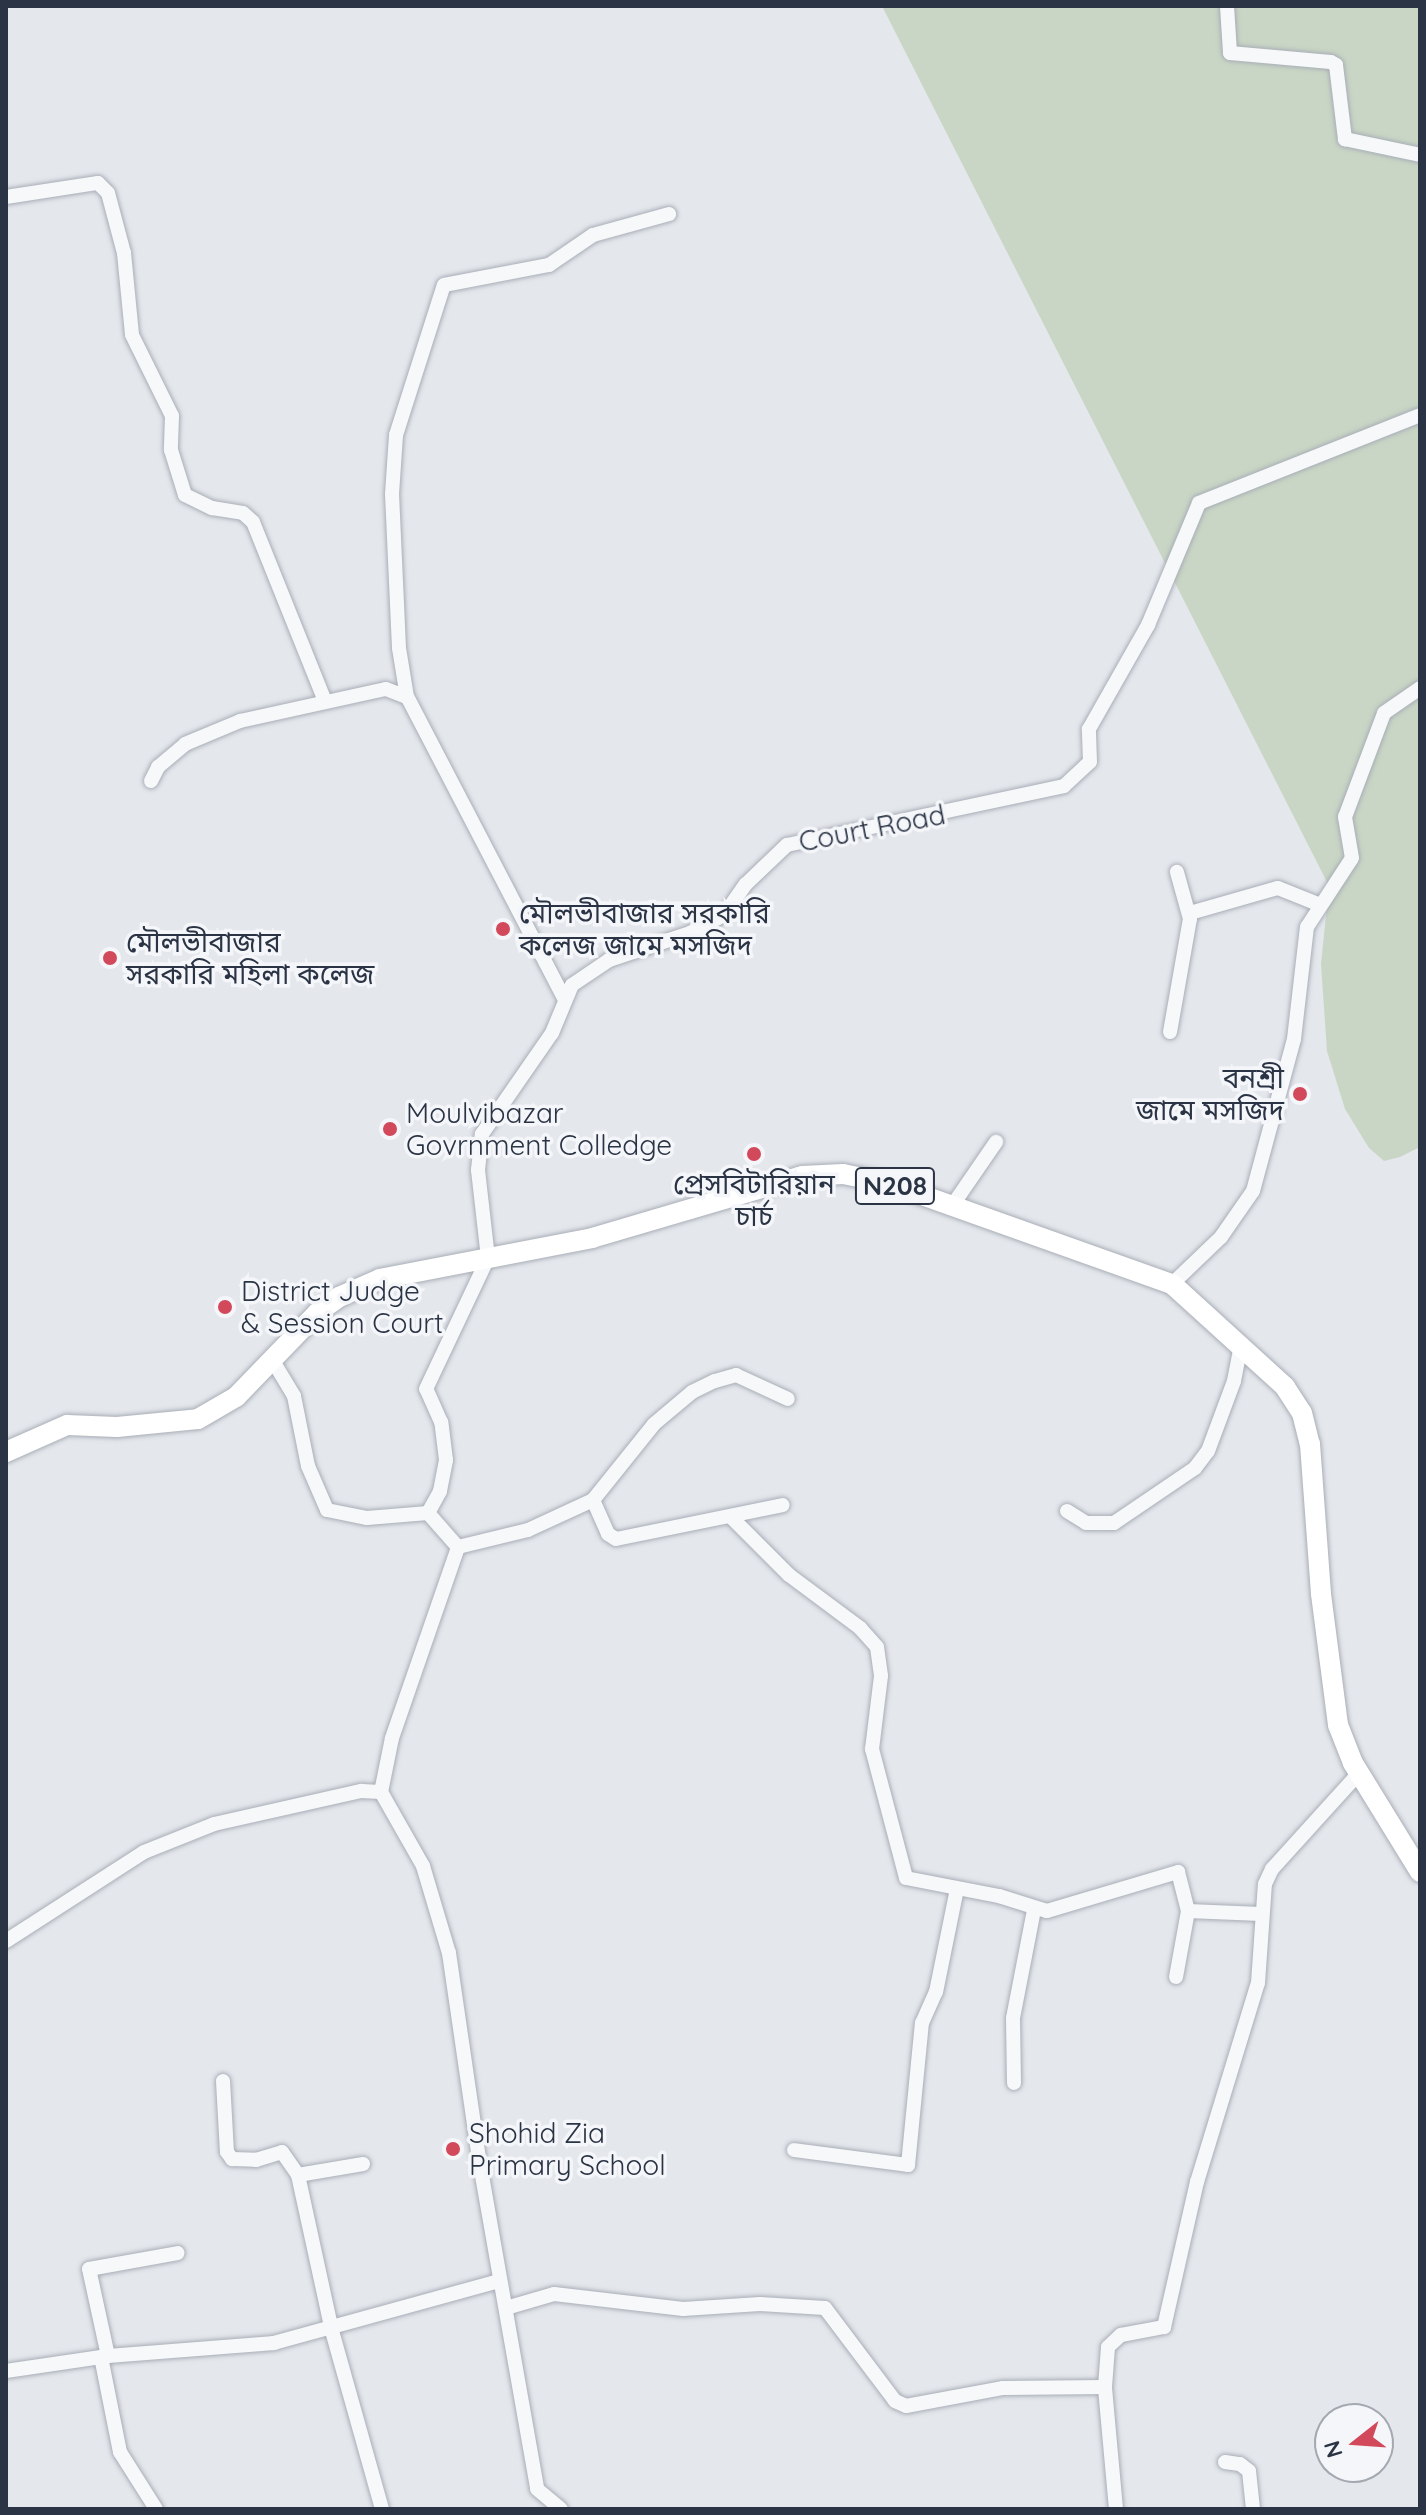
<!DOCTYPE html>
<meta charset="utf-8">
<style>
body{margin:0}
#map{position:relative;width:1426px;height:2515px;overflow:hidden;background:#e4e7ec;font-family:Quicksand,"Noto Sans Bengali",sans-serif}
div>[style]{position:absolute}
[style*='--x']{left:calc(var(--x)*1px);top:calc(var(--y)*1px);width:calc(var(--w)*1px);rotate:calc(var(--a)*1deg)}
.green>*{inset:0;background:#c9d6c5}
.roads{filter:drop-shadow(0 0 2px #a9aeb7) drop-shadow(0 0 2px #a9aeb7)}
.minor>*{height:14px;margin:-7px;padding:0 7px;transform-origin:7px;border-radius:7px;background:#f7f8fa}
.highway>*{height:20px;margin:-10px;padding:0 10px;transform-origin:10px;border-radius:10px;background:#fff}
.dots>*{width:22px;height:22px;translate:-50% -50%;box-sizing:border-box;border:4px solid #f4f6f9;border-radius:50%}
span{translate:-50% -50%;white-space:nowrap;text-align:center;line-height:1.15;-webkit-text-stroke:7px #f4f6f9;paint-order:stroke}
.shield-label span{padding:2px 6px;background:#f4f6f9;border:2px solid;border-radius:6px;-webkit-text-stroke-width:0}
.shield-label{font-size:26px;color:#2b3445;font-weight:700}
.street-label{font-size:28px;color:#2b3445}
.poi-label{font-size:28px;color:#2b3445}
.left{translate:0 -50%;text-align:left}
.right{translate:-100% -50%;text-align:right}
.frame{position:absolute;inset:0;border:8px solid #2b3445;pointer-events:none}
.north{position:absolute;left:1314px;top:2403px;width:80px;height:80px;box-sizing:border-box;background:#f4f6f9;border:2px solid #a4a8b1;border-radius:50%;rotate:253deg;font-size:22px;font-weight:700;line-height:32px;text-align:center;color:#2b3445}
.north::after{content:'';display:block;margin:auto;width:28px;height:36px;background:#d1495b;clip-path:polygon(50% 0,100% 100%,50% 72%,0 100%)}
</style>
<div id="map">
<div class="green">
<div style="clip-path:polygon(882px 6px,1420px 6px,1420px 1147px,1400px 1157px,1384px 1161px,1369px 1148px,1345px 1109px,1327px 1051px,1321px 964px,1329px 886px)"></div>
</div>
<div class="roads">
<div class="minor">
<div style="--x:1227;--y:6;--w:47;--a:86.3"></div>
<div style="--x:1230;--y:53;--w:101;--a:5.1"></div>
<div style="--x:1331;--y:62;--w:6;--a:31"></div>
<div style="--x:1336;--y:65;--w:75;--a:83.1"></div>
<div style="--x:1345;--y:139;--w:77;--a:12"></div>
<div style="--x:6;--y:197;--w:93;--a:-8.7"></div>
<div style="--x:98;--y:183;--w:14;--a:45"></div>
<div style="--x:108;--y:193;--w:62;--a:75.1"></div>
<div style="--x:124;--y:253;--w:82;--a:84.4"></div>
<div style="--x:132;--y:335;--w:90;--a:63.7"></div>
<div style="--x:172;--y:416;--w:34;--a:92"></div>
<div style="--x:171;--y:450;--w:47;--a:72.7"></div>
<div style="--x:185;--y:495;--w:30;--a:26"></div>
<div style="--x:212;--y:508;--w:31;--a:9"></div>
<div style="--x:243;--y:513;--w:13;--a:42"></div>
<div style="--x:253;--y:522;--w:193;--a:68.1"></div>
<div style="--x:151;--y:781;--w:16;--a:-63"></div>
<div style="--x:158;--y:767;--w:35;--a:-40"></div>
<div style="--x:185;--y:744;--w:60;--a:-22.7"></div>
<div style="--x:240;--y:721;--w:149;--a:-12.4"></div>
<div style="--x:386;--y:689;--w:22;--a:21"></div>
<div style="--x:1190;--y:913;--w:91;--a:-15.9"></div>
<div style="--x:1278;--y:888;--w:43;--a:21.8"></div>
<div style="--x:564;--y:998;--w:339;--a:-117.5"></div>
<div style="--x:407;--y:697;--w:50;--a:-99.3"></div>
<div style="--x:399;--y:648;--w:154;--a:-92.6"></div>
<div style="--x:392;--y:494;--w:59;--a:-86.1"></div>
<div style="--x:396;--y:435;--w:157;--a:-72.3"></div>
<div style="--x:444;--y:285;--w:107;--a:-10.8"></div>
<div style="--x:549;--y:265;--w:53;--a:-34.3"></div>
<div style="--x:593;--y:235;--w:79;--a:-15.4"></div>
<div style="--x:1170;--y:1032;--w:115;--a:-80"></div>
<div style="--x:1190;--y:919;--w:49;--a:-105.5"></div>
<div style="--x:952;--y:1206;--w:78;--a:-55.5"></div>
<div style="--x:1172;--y:1284;--w:68;--a:-43.8"></div>
<div style="--x:1221;--y:1237;--w:56;--a:-55.2"></div>
<div style="--x:1253;--y:1191;--w:157;--a:-74.9"></div>
<div style="--x:1294;--y:1039;--w:113;--a:-83.4"></div>
<div style="--x:1307;--y:927;--w:82;--a:-56.9"></div>
<div style="--x:1352;--y:858;--w:42;--a:-99.7"></div>
<div style="--x:1345;--y:817;--w:111;--a:-69.4"></div>
<div style="--x:1384;--y:713;--w:44;--a:-34.8"></div>
<div style="--x:273;--y:1361;--w:41;--a:59"></div>
<div style="--x:294;--y:1396;--w:71;--a:78.7"></div>
<div style="--x:308;--y:1466;--w:48;--a:66.6"></div>
<div style="--x:327;--y:1510;--w:41;--a:11.3"></div>
<div style="--x:367;--y:1518;--w:61;--a:-4.7"></div>
<div style="--x:428;--y:1513;--w:45;--a:48.6"></div>
<div style="--x:593;--y:1500;--w:37;--a:66"></div>
<div style="--x:608;--y:1534;--w:9;--a:32"></div>
<div style="--x:616;--y:1539;--w:170;--a:-11.5"></div>
<div style="--x:1067;--y:1511;--w:22;--a:32"></div>
<div style="--x:1086;--y:1523;--w:28;--a:0"></div>
<div style="--x:1114;--y:1523;--w:98;--a:-34.2"></div>
<div style="--x:1195;--y:1468;--w:21;--a:-53"></div>
<div style="--x:1208;--y:1451;--w:75;--a:-69.6"></div>
<div style="--x:1234;--y:1381;--w:38;--a:-79"></div>
<div style="--x:428;--y:1513;--w:25;--a:-61"></div>
<div style="--x:440;--y:1491;--w:32;--a:-79"></div>
<div style="--x:446;--y:1460;--w:38;--a:-97"></div>
<div style="--x:441;--y:1422;--w:36;--a:-114"></div>
<div style="--x:426;--y:1389;--w:145;--a:-64.7"></div>
<div style="--x:488;--y:1258;--w:89;--a:-96.5"></div>
<div style="--x:478;--y:1170;--w:36;--a:-84"></div>
<div style="--x:482;--y:1134;--w:123;--a:-55.3"></div>
<div style="--x:552;--y:1033;--w:52;--a:-67.4"></div>
<div style="--x:572;--y:985;--w:45;--a:-34"></div>
<div style="--x:609;--y:960;--w:85;--a:-18.4"></div>
<div style="--x:690;--y:933;--w:38;--a:-28"></div>
<div style="--x:724;--y:915;--w:38;--a:-55"></div>
<div style="--x:746;--y:884;--w:57;--a:-43.6"></div>
<div style="--x:787;--y:845;--w:283;--a:-12"></div>
<div style="--x:1064;--y:786;--w:35;--a:-43"></div>
<div style="--x:1090;--y:762;--w:33;--a:-92"></div>
<div style="--x:1089;--y:729;--w:120;--a:-60.4"></div>
<div style="--x:1148;--y:625;--w:132;--a:-67.3"></div>
<div style="--x:1199;--y:503;--w:238;--a:-21.7"></div>
<div style="--x:731;--y:1517;--w:82;--a:45"></div>
<div style="--x:789;--y:1575;--w:89;--a:36.7"></div>
<div style="--x:860;--y:1628;--w:25;--a:48"></div>
<div style="--x:877;--y:1647;--w:29;--a:82"></div>
<div style="--x:881;--y:1676;--w:74;--a:97"></div>
<div style="--x:872;--y:1749;--w:133;--a:75.2"></div>
<div style="--x:906;--y:1878;--w:95;--a:11"></div>
<div style="--x:999;--y:1896;--w:50;--a:17.4"></div>
<div style="--x:1047;--y:1911;--w:137;--a:-16.6"></div>
<div style="--x:1178;--y:1872;--w:40;--a:75.6"></div>
<div style="--x:1188;--y:1911;--w:67;--a:100.3"></div>
<div style="--x:381;--y:1792;--w:85;--a:60.4"></div>
<div style="--x:423;--y:1866;--w:91;--a:73.4"></div>
<div style="--x:449;--y:1953;--w:202;--a:81.7"></div>
<div style="--x:478;--y:2153;--w:341;--a:80"></div>
<div style="--x:537;--y:2489;--w:31;--a:40"></div>
<div style="--x:1188;--y:1911;--w:73;--a:2.4"></div>
<div style="--x:6;--y:1941;--w:164;--a:-32.8"></div>
<div style="--x:144;--y:1852;--w:75;--a:-21.8"></div>
<div style="--x:214;--y:1824;--w:151;--a:-12.7"></div>
<div style="--x:361;--y:1791;--w:20;--a:3"></div>
<div style="--x:381;--y:1792;--w:55;--a:-78.5"></div>
<div style="--x:392;--y:1738;--w:202;--a:-70.9"></div>
<div style="--x:458;--y:1547;--w:72;--a:-13.7"></div>
<div style="--x:528;--y:1530;--w:72;--a:-24.8"></div>
<div style="--x:593;--y:1500;--w:97;--a:-51.2"></div>
<div style="--x:654;--y:1424;--w:50;--a:-40.1"></div>
<div style="--x:692;--y:1392;--w:25;--a:-26"></div>
<div style="--x:715;--y:1381;--w:22;--a:-16"></div>
<div style="--x:736;--y:1375;--w:57;--a:24.8"></div>
<div style="--x:223;--y:2081;--w:71;--a:86.8"></div>
<div style="--x:227;--y:2152;--w:9;--a:54"></div>
<div style="--x:232;--y:2159;--w:24;--a:2"></div>
<div style="--x:256;--y:2160;--w:27;--a:-17"></div>
<div style="--x:282;--y:2152;--w:28;--a:55"></div>
<div style="--x:298;--y:2175;--w:160;--a:77.7"></div>
<div style="--x:332;--y:2331;--w:185;--a:74.3"></div>
<div style="--x:1014;--y:2083;--w:65;--a:-90.9"></div>
<div style="--x:1013;--y:2018;--w:110;--a:-79"></div>
<div style="--x:794;--y:2150;--w:115;--a:7.5"></div>
<div style="--x:908;--y:2165;--w:143;--a:-84.4"></div>
<div style="--x:922;--y:2023;--w:34;--a:-66"></div>
<div style="--x:936;--y:1992;--w:105;--a:-78.5"></div>
<div style="--x:298;--y:2175;--w:66;--a:-9.6"></div>
<div style="--x:506;--y:2308;--w:50;--a:-16.3"></div>
<div style="--x:554;--y:2294;--w:130;--a:6.6"></div>
<div style="--x:683;--y:2309;--w:77;--a:-3.7"></div>
<div style="--x:760;--y:2304;--w:65;--a:3.5"></div>
<div style="--x:825;--y:2308;--w:116;--a:53"></div>
<div style="--x:895;--y:2401;--w:12;--a:24"></div>
<div style="--x:906;--y:2406;--w:99;--a:-10.5"></div>
<div style="--x:1003;--y:2388;--w:102;--a:-0.6"></div>
<div style="--x:108;--y:2356;--w:89;--a:-102.3"></div>
<div style="--x:89;--y:2269;--w:90;--a:-10.2"></div>
<div style="--x:101;--y:2357;--w:97;--a:78.7"></div>
<div style="--x:120;--y:2452;--w:67;--a:57.7"></div>
<div style="--x:6;--y:2371;--w:103;--a:-8.4"></div>
<div style="--x:108;--y:2356;--w:167;--a:-4.5"></div>
<div style="--x:274;--y:2343;--w:233;--a:-15.4"></div>
<div style="--x:1225;--y:2462;--w:15;--a:8"></div>
<div style="--x:1240;--y:2464;--w:11;--a:38"></div>
<div style="--x:1249;--y:2471;--w:38;--a:84"></div>
<div style="--x:1116;--y:2509;--w:122;--a:-95.2"></div>
<div style="--x:1105;--y:2387;--w:40;--a:-85.7"></div>
<div style="--x:1108;--y:2347;--w:18;--a:-43"></div>
<div style="--x:1121;--y:2335;--w:44;--a:-10.5"></div>
<div style="--x:1164;--y:2327;--w:149;--a:-77.2"></div>
<div style="--x:1197;--y:2182;--w:208;--a:-73"></div>
<div style="--x:1258;--y:1983;--w:99;--a:-86"></div>
<div style="--x:1265;--y:1884;--w:17;--a:-65"></div>
<div style="--x:1272;--y:1869;--w:130;--a:-47.8"></div>
</div>
<div class="highway">
<div style="--x:6;--y:1452;--w:67;--a:-23.9"></div>
<div style="--x:67;--y:1425;--w:50;--a:2.3"></div>
<div style="--x:117;--y:1427;--w:81;--a:-5.6"></div>
<div style="--x:198;--y:1419;--w:44;--a:-30.1"></div>
<div style="--x:236;--y:1397;--w:117;--a:-46"></div>
<div style="--x:317;--y:1313;--w:27;--a:-36"></div>
<div style="--x:339;--y:1297;--w:45;--a:-23.7"></div>
<div style="--x:380;--y:1279;--w:216;--a:-10.9"></div>
<div style="--x:592;--y:1238;--w:219;--a:-16.4"></div>
<div style="--x:802;--y:1176;--w:41;--a:-2.8"></div>
<div style="--x:843;--y:1174;--w:46;--a:11.3"></div>
<div style="--x:888;--y:1183;--w:301;--a:19.6"></div>
<div style="--x:1172;--y:1284;--w:153;--a:42.3"></div>
<div style="--x:1285;--y:1387;--w:31;--a:57"></div>
<div style="--x:1302;--y:1413;--w:32;--a:76"></div>
<div style="--x:1310;--y:1444;--w:150;--a:85.8"></div>
<div style="--x:1321;--y:1594;--w:132;--a:82.6"></div>
<div style="--x:1338;--y:1725;--w:41;--a:68.5"></div>
<div style="--x:1353;--y:1763;--w:128;--a:58.4"></div>
</div>
</div>
<div class="dots">
<div style="left:503px;top:929px;background:#d1495b"></div>
<div style="left:110px;top:958px;background:#d1495b"></div>
<div style="left:1300px;top:1094px;background:#d1495b"></div>
<div style="left:390px;top:1129px;background:#d1495b"></div>
<div style="left:754px;top:1154px;background:#d1495b"></div>
<div style="left:225px;top:1307px;background:#d1495b"></div>
<div style="left:453px;top:2149px;background:#d1495b"></div>
</div>
<div class="shield-label">
<span style="left:895px;top:1186px">N208</span>
</div>
<div class="street-label">
<span style="left:872px;top:828px;rotate:-11deg">Court Road</span>
</div>
<div class="poi-label">
<span class="left" style="left:519px;top:929px">মৌলভীবাজার সরকারি<br>কলেজ জামে মসজিদ</span>
<span class="left" style="left:126px;top:958px">মৌলভীবাজার<br>সরকারি মহিলা কলেজ</span>
<span class="right" style="left:1284px;top:1094px">বনশ্রী<br>জামে মসজিদ</span>
<span class="left" style="left:406px;top:1129px">Moulvibazar<br>Govrnment Colledge</span>
<span style="left:754px;top:1200px">প্রেসবিটারিয়ান<br>চার্চ</span>
<span class="left" style="left:241px;top:1307px">District Judge<br>&amp; Session Court</span>
<span class="left" style="left:469px;top:2149px">Shohid Zia<br>Primary School</span>
</div>
<div class="frame"></div>
<div class="north">N</div>
</div>
